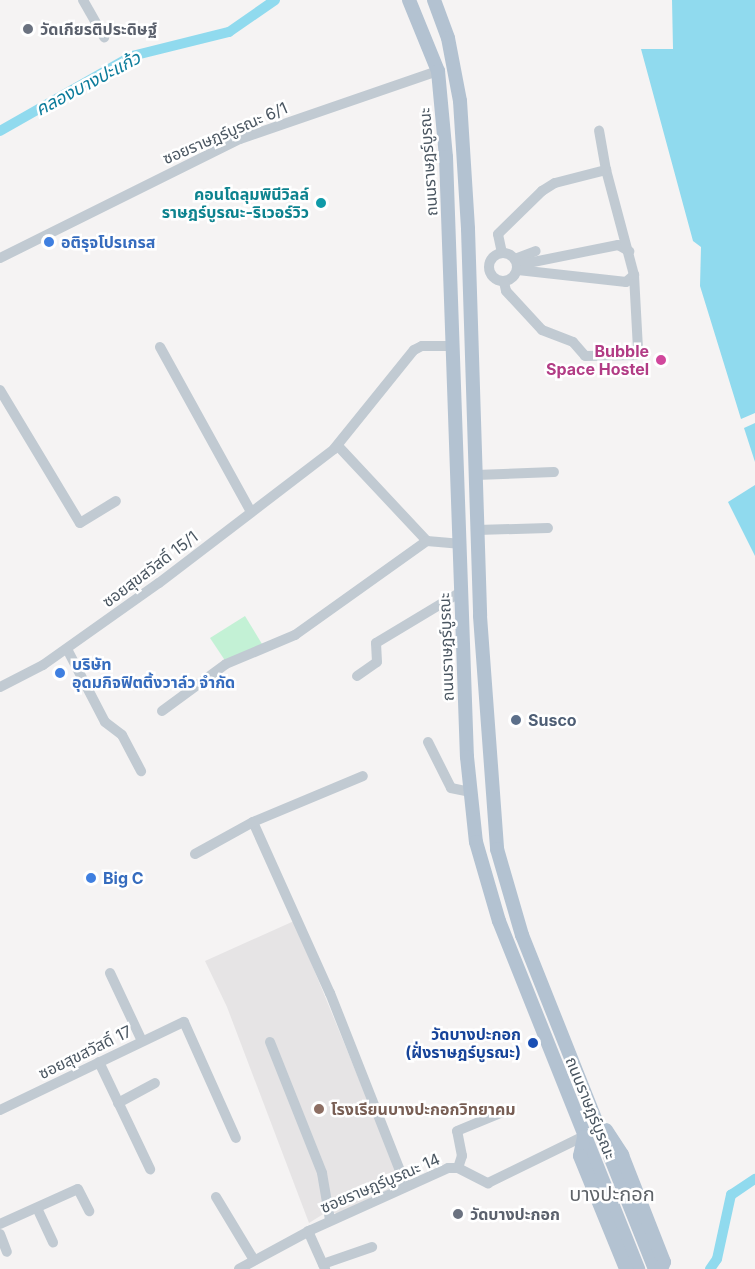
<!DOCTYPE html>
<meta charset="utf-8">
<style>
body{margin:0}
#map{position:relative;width:755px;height:1269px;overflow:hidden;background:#f5f3f3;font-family:Inter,"Noto Sans Thai",sans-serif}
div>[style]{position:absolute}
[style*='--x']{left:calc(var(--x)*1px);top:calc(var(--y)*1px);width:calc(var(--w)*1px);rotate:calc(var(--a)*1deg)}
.education>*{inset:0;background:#e6e4e5}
.green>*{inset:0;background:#c3f1d5}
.water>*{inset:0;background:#90daee}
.canal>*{height:10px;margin:-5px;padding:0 5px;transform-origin:5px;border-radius:5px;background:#90daee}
.minor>*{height:10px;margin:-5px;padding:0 5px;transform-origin:5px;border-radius:5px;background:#c1cad2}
.minor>.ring{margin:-5px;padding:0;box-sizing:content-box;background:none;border:10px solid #c1cad2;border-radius:50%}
.major>*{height:14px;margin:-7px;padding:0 7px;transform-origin:7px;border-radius:7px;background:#b3c2d1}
.dots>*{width:16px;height:16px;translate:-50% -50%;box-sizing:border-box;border:3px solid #fff;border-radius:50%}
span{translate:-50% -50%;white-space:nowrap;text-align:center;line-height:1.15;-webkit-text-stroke:5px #fff;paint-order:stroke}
.worship-label{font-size:16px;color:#5b616d;font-weight:700}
.left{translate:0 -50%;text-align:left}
.street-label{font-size:16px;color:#4a5661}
.culture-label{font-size:16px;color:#0d838f;font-weight:700}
.right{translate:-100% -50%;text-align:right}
.shop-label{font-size:16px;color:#366cbe;font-weight:700}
.hotel-label{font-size:16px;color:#b23c85;font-weight:700}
.service-label{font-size:16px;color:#4e5e75;font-weight:700}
.transit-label{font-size:16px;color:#164399;font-weight:700}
.education-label{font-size:16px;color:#785e54;font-weight:700}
.water-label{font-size:18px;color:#0c7c9b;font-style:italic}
.quarter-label{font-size:20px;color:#5f6368}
</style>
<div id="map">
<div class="education">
<div style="clip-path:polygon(294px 921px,402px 1184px,338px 1213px,325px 1213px,309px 1223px,227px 1007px,205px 961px)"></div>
</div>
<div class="green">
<div style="clip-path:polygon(245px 616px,262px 644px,226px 662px,210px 638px)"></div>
</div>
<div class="water">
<div style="clip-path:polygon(672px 0,755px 0,755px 413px,741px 419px,700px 286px,701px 247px,693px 241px,641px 49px,673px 49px)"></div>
<div style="clip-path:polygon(755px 423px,755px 462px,744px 428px)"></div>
<div style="clip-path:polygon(755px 485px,755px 556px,728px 502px)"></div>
</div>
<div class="canal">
<div style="--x:0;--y:131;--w:152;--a:-29.6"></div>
<div style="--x:132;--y:56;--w:100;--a:-13.9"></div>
<div style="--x:229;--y:32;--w:56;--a:-34.8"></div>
<div style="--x:710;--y:1269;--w:12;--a:-55"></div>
<div style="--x:717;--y:1259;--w:66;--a:-77.7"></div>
<div style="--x:731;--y:1195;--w:29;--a:-34"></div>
</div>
<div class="minor">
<div style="--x:83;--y:0;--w:43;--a:60.4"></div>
<div class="ring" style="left:489px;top:253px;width:18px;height:18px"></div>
<div style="--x:502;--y:253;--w:19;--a:-102"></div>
<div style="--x:498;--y:234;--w:62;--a:-44.3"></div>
<div style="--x:542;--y:191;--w:15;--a:-32"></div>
<div style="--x:555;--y:183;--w:53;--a:-14.3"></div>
<div style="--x:606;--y:170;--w:40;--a:-100"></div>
<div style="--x:0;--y:258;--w:268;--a:-26.4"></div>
<div style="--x:240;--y:139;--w:209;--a:-19"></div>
<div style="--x:515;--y:259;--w:22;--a:-21"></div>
<div style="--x:518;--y:265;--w:102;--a:-11.3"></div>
<div style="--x:618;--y:245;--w:13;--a:29"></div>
<div style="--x:518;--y:270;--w:109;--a:6.3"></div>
<div style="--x:626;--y:282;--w:11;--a:-41"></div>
<div style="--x:504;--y:282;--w:9;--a:77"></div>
<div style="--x:506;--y:291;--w:53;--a:47.3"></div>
<div style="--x:542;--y:330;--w:33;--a:21"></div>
<div style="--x:573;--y:342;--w:18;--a:49"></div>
<div style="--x:585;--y:356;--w:50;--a:-1.1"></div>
<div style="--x:635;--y:355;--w:7;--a:-63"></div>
<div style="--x:638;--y:349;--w:74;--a:-93.1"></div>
<div style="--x:634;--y:275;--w:109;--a:-104.9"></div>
<div style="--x:160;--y:347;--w:188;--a:61.1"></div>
<div style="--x:0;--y:390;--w:155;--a:59"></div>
<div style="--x:80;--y:523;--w:42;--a:-31.4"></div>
<div style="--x:338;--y:446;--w:130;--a:46.9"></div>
<div style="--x:427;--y:541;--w:32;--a:5"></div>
<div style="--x:476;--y:475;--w:78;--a:-2.2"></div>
<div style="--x:477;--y:530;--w:71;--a:-1.6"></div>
<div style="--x:67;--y:649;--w:82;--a:62.5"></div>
<div style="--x:105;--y:722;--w:21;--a:37"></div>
<div style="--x:122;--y:735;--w:41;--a:62.2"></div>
<div style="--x:357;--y:676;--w:24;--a:-35"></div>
<div style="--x:377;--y:662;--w:19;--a:-93"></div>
<div style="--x:376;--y:643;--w:99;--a:-31"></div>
<div style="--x:0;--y:687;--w:48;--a:-27.1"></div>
<div style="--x:43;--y:665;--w:142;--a:-35.3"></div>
<div style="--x:159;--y:583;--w:220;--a:-37.4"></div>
<div style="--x:334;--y:449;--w:127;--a:-51.1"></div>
<div style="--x:414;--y:350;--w:9;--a:-27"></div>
<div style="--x:422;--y:346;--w:31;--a:0"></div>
<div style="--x:162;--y:711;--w:79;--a:-36.3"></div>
<div style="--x:226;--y:664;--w:75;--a:-22.8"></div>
<div style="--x:295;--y:635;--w:162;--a:-35.5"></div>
<div style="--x:428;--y:742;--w:51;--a:63.4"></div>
<div style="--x:451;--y:788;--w:19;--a:12"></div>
<div style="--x:253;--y:822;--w:188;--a:65.8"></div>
<div style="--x:330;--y:993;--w:207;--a:68.5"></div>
<div style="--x:195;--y:854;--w:66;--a:-28.9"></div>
<div style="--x:253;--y:822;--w:119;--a:-22.7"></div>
<div style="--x:110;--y:973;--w:75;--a:64.8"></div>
<div style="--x:270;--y:1042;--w:141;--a:68.3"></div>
<div style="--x:322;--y:1173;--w:48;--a:80.3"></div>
<div style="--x:99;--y:1062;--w:119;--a:64.5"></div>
<div style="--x:118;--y:1103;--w:42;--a:-28.4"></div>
<div style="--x:0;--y:1110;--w:204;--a:-25.6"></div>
<div style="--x:184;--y:1022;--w:127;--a:65.9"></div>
<div style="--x:458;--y:1168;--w:13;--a:-72"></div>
<div style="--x:462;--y:1156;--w:25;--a:-101"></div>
<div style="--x:457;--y:1131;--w:52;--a:-22.6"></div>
<div style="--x:216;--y:1197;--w:74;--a:58.9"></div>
<div style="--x:37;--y:1208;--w:38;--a:65"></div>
<div style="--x:0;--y:1224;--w:85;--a:-24.2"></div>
<div style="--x:78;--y:1189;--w:25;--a:63"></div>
<div style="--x:308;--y:1231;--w:42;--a:65.9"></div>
<div style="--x:0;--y:1234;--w:19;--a:69"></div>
<div style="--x:323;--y:1264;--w:52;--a:-19.1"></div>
<div style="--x:239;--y:1269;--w:82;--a:-28.4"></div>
<div style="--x:311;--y:1230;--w:150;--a:-24.3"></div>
<div style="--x:448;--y:1168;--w:10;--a:0"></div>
<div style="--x:458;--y:1168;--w:34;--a:27"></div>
<div style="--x:488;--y:1183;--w:107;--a:-26.1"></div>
</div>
<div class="major">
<div style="--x:409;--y:0;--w:77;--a:67.8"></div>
<div style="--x:438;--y:71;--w:86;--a:84.7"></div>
<div style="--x:446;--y:157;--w:600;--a:88"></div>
<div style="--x:467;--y:757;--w:85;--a:84"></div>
<div style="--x:476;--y:842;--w:82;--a:73.8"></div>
<div style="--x:499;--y:921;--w:375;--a:68.2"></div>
<div style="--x:434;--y:0;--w:40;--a:69.8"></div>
<div style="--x:448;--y:38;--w:64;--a:79.2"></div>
<div style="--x:460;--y:101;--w:128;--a:86.4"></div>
<div style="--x:468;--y:229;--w:387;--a:88.2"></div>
<div style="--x:480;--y:616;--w:234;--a:85.8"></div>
<div style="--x:497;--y:849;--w:90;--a:73.8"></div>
<div style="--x:522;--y:935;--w:360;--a:68.3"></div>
<div style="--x:606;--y:1130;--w:30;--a:57"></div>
<div style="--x:622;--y:1155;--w:115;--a:68.6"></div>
<div style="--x:664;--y:1262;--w:8;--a:113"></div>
<div style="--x:584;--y:1137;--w:19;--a:102"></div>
<div style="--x:580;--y:1156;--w:122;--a:67.8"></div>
</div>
<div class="dots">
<div style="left:28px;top:29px;background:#6b7280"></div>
<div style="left:321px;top:203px;background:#0f9aa8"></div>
<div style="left:49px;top:242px;background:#3f7fe0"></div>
<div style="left:661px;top:360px;background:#d1479c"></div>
<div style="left:60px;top:673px;background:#3f7fe0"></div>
<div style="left:516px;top:720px;background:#5c6f8a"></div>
<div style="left:91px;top:878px;background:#3f7fe0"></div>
<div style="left:533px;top:1043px;background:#1a4fb4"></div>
<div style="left:319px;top:1109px;background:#8d6e63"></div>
<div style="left:458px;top:1214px;background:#6b7280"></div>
</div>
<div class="worship-label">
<span class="left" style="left:40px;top:29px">วัดเกียรติประดิษฐ์</span>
<span class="left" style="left:470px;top:1214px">วัดบางปะกอก</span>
</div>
<div class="street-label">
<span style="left:225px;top:133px;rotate:-23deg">ซอยราษฎร์บูรณะ 6/1</span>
<span style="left:428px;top:162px;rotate:-94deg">ถนนราษฎร์บูรณะ</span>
<span style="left:150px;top:569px;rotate:-37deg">ซอยสุขสวัสดิ์ 15/1</span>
<span style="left:446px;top:647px;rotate:-92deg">ถนนราษฎร์บูรณะ</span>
<span style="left:85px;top:1052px;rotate:-26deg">ซอยสุขสวัสดิ์ 17</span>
<span style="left:591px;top:1108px;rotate:68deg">ถนนราษฎร์บูรณะ</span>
<span style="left:380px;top:1183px;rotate:-23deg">ซอยราษฎร์บูรณะ 14</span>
</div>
<div class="culture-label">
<span class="right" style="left:309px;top:203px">คอนโดลุมพินีวิลล์<br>ราษฎร์บูรณะ-ริเวอร์วิว</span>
</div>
<div class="shop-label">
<span class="left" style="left:61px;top:242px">อติรุจโปรเกรส</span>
<span class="left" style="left:72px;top:673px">บริษัท<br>อุดมกิจฟิตติ้งวาล์ว จำกัด</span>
<span class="left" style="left:103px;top:878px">Big C</span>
</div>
<div class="hotel-label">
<span class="right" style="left:649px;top:360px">Bubble<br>Space Hostel</span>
</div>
<div class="service-label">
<span class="left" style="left:528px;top:720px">Susco</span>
</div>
<div class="transit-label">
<span class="right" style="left:521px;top:1043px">วัดบางปะกอก<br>(ฝั่งราษฎร์บูรณะ)</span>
</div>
<div class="education-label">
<span class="left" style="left:331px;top:1109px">โรงเรียนบางปะกอกวิทยาคม</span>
</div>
<div class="water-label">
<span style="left:88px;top:84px;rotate:-28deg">คลองบางปะแก้ว</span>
</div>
<div class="quarter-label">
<span style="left:612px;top:1194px">บางปะกอก</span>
</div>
</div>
